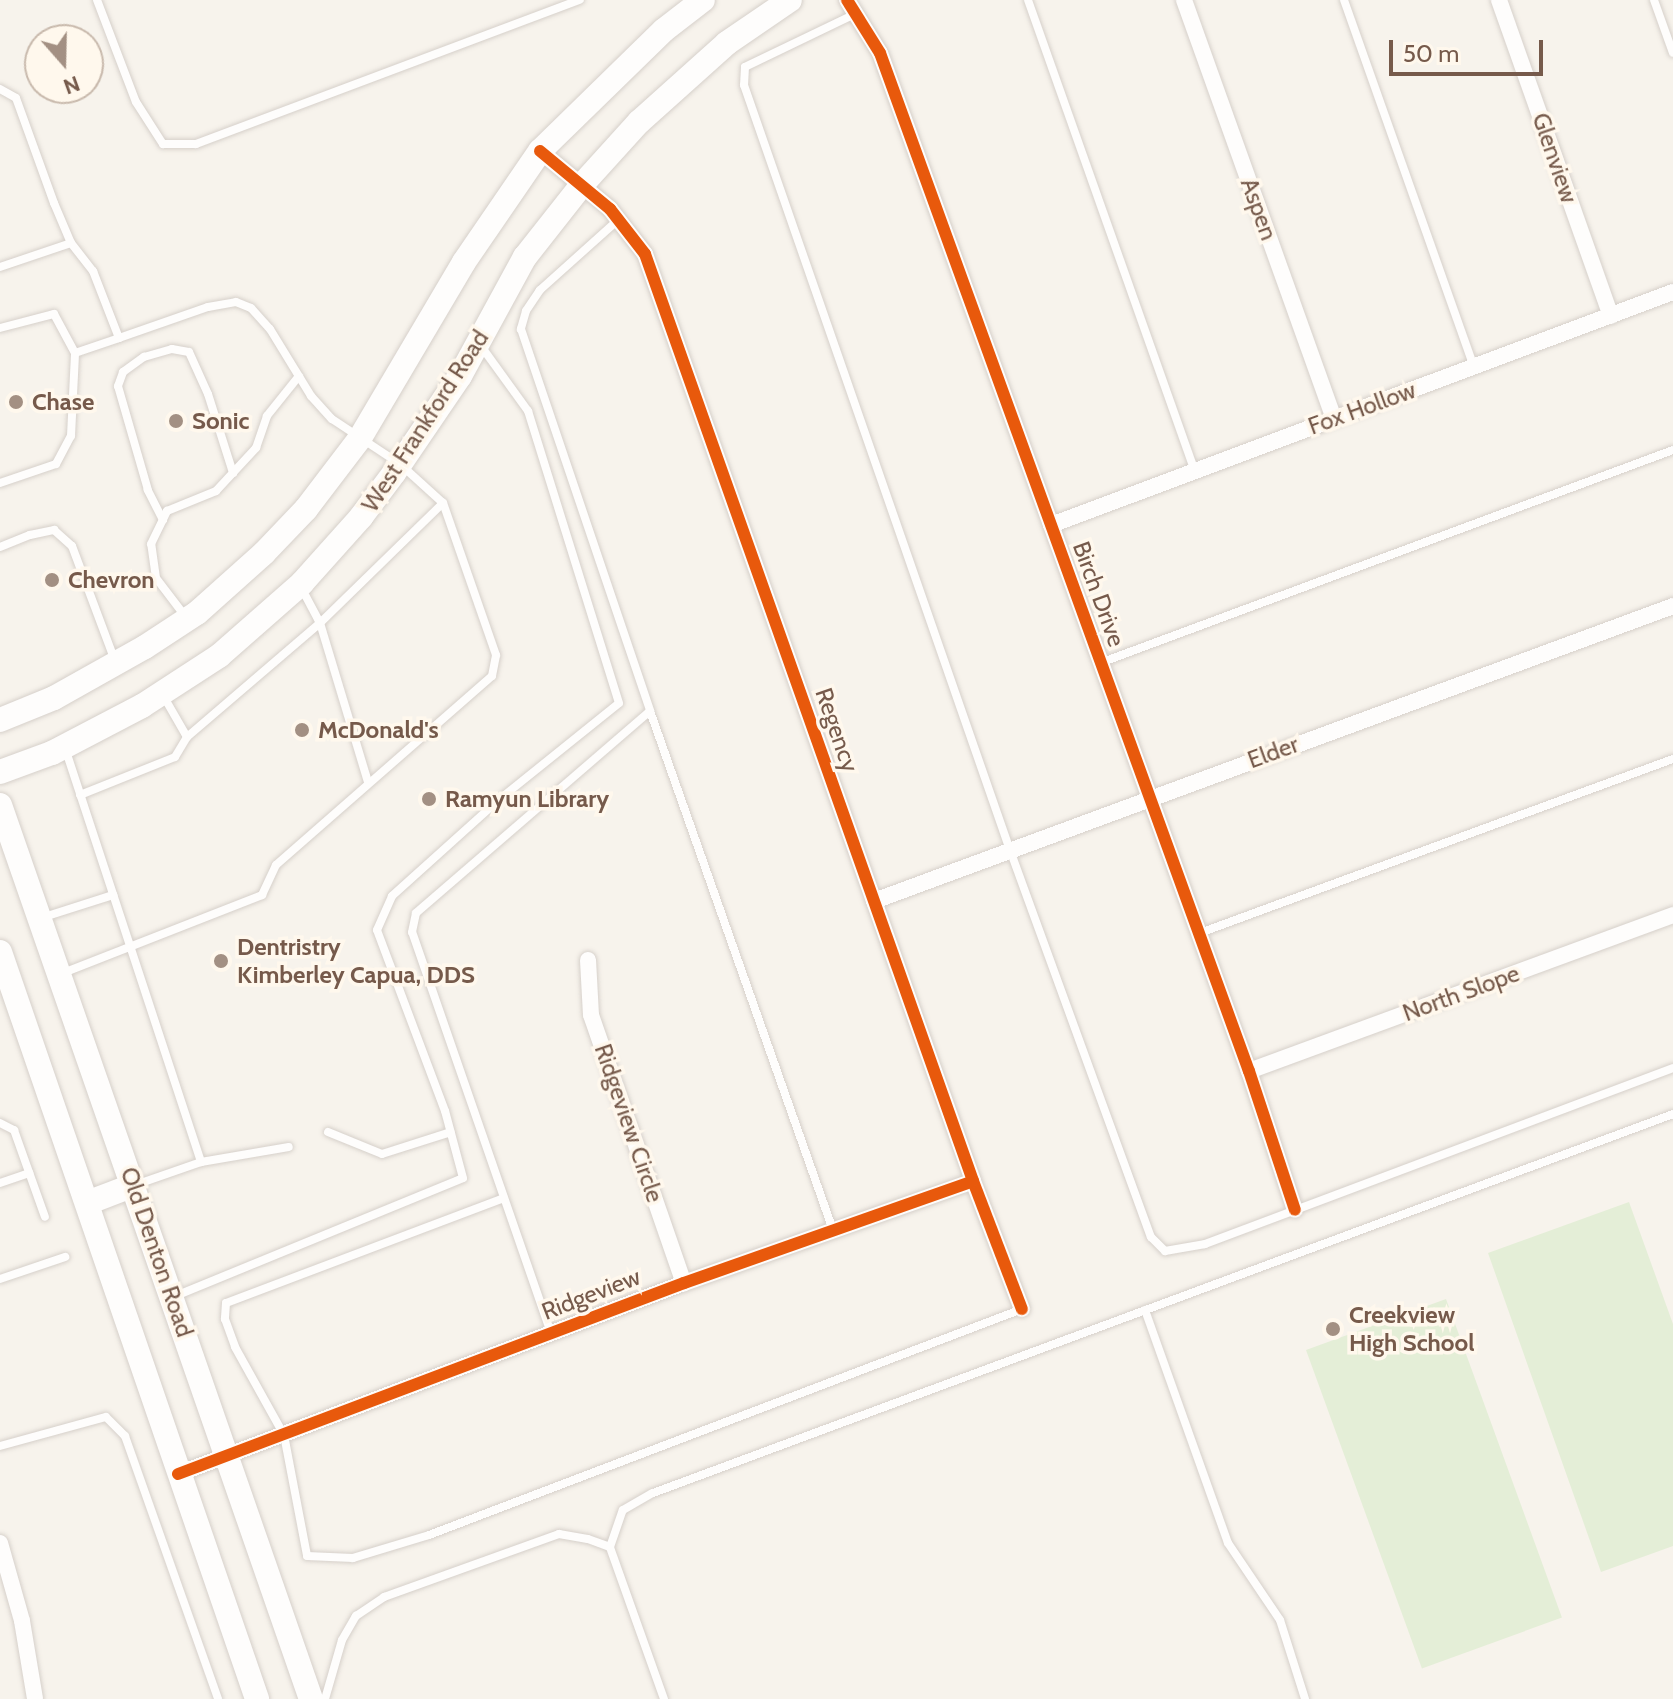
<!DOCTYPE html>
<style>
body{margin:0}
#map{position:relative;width:1673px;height:1699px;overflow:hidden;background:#f7f3ec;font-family:Cabin,sans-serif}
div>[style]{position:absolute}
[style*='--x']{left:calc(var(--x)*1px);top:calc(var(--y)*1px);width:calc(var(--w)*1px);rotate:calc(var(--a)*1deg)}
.green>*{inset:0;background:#e4eed7;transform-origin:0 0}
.roads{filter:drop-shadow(0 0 2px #d6d0ca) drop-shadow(0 0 2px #d6d0ca)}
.lane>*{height:8px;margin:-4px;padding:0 4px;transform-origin:4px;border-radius:4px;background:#fefdfc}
.street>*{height:16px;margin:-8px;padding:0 8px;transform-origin:8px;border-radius:8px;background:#fefdfc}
.secondary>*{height:24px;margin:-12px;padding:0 12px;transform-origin:12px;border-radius:12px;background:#fefdfc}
.cycleway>*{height:12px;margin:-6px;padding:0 6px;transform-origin:6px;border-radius:6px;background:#e8590c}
.dots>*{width:22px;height:22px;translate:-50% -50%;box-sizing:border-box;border:4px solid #fff8ed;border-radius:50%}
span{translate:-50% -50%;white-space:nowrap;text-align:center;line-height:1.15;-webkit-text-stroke:7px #fff8ed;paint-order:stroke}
.street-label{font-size:24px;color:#765a4b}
.poi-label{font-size:24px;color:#765a4b;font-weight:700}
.left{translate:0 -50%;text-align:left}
.north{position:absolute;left:24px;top:24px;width:80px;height:80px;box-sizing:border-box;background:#fff8ed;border:2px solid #c8b9ac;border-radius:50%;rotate:160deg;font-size:22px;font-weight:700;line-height:32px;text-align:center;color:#765a4b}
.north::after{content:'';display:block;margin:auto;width:28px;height:36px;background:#a39083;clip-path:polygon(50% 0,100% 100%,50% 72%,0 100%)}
.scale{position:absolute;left:1389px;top:40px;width:154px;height:36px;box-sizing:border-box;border:4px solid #765a4b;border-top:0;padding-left:10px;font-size:24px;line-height:28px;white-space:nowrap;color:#765a4b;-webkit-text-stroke:6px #fff8ed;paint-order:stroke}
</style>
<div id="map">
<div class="green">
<div style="clip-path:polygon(1629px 1202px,1673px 1324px,1673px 1546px,1601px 1572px,1488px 1253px)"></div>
<div style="left:1446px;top:1299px;width:339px;height:149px;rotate:70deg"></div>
</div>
<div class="roads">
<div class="lane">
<div style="--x:97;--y:0;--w:109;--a:69.1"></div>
<div style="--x:136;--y:102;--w:50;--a:57.3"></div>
<div style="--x:163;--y:144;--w:33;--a:0"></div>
<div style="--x:196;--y:144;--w:410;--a:-20.6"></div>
<div style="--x:1028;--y:0;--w:500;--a:70.5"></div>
<div style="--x:1344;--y:0;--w:390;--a:70.5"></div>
<div style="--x:1654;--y:0;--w:56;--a:70.3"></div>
<div style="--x:855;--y:14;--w:122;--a:154.3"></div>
<div style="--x:745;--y:67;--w:18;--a:93"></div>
<div style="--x:744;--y:85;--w:810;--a:70.83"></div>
<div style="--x:1010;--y:850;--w:412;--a:70"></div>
<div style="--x:1151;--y:1237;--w:20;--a:45"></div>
<div style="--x:1165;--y:1251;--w:41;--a:-9.9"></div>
<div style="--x:1205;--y:1244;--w:500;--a:-20.6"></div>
<div style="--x:0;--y:89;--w:18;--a:29"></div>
<div style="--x:16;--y:98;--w:112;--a:70.1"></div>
<div style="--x:54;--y:203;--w:43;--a:67"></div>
<div style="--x:71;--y:243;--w:36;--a:52"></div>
<div style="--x:93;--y:271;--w:72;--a:68.8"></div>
<div style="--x:119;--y:338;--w:94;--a:-19.2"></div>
<div style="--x:208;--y:307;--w:28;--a:-10"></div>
<div style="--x:236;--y:302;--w:16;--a:22"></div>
<div style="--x:251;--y:308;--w:28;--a:48"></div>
<div style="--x:270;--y:329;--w:79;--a:58.5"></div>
<div style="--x:311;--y:396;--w:31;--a:48"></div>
<div style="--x:332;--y:419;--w:82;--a:33.5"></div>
<div style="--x:400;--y:464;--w:58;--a:42.2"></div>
<div style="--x:443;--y:503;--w:172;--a:135.7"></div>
<div style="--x:320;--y:623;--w:166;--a:73.2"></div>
<div style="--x:618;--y:220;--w:105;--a:138.1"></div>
<div style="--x:540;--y:290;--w:25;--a:124"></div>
<div style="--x:526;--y:311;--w:19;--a:106"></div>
<div style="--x:521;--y:329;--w:403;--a:71.3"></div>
<div style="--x:650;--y:711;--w:550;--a:70.58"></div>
<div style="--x:0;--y:267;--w:75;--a:-18.7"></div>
<div style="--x:0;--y:328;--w:56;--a:-14.5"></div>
<div style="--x:54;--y:314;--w:44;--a:61.7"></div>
<div style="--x:0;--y:483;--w:59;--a:-18.7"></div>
<div style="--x:56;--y:464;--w:32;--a:-62"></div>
<div style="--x:71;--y:436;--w:83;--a:-87.2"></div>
<div style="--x:75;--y:353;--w:46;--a:-18.8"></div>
<div style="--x:163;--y:520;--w:34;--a:-117"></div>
<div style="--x:148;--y:490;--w:108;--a:-106.1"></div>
<div style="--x:118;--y:386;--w:15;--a:-70"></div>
<div style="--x:123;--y:372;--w:26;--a:-36"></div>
<div style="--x:144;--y:357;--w:29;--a:-16"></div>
<div style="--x:172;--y:349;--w:17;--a:10"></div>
<div style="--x:189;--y:352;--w:46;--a:65.7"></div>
<div style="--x:208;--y:394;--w:83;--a:72.4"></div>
<div style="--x:0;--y:547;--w:32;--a:-22"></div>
<div style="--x:30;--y:535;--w:25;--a:-12"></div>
<div style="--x:54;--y:530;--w:24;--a:42"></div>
<div style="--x:72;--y:546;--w:123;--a:69.5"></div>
<div style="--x:185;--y:616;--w:48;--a:-127.3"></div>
<div style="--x:156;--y:578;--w:34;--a:-98"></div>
<div style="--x:151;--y:544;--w:37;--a:-64"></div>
<div style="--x:167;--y:511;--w:53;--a:-22.2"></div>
<div style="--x:216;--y:491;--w:59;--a:-47.1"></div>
<div style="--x:256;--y:448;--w:34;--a:-71"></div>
<div style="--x:267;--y:416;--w:51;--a:-51.3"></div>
<div style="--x:1100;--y:663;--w:611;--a:-20.39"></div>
<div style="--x:187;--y:737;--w:175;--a:-40.6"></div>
<div style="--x:320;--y:623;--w:40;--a:-118"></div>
<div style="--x:65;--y:748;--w:436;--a:71.8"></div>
<div style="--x:80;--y:795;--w:102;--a:-21.8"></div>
<div style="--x:175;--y:757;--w:23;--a:-59"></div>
<div style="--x:187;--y:737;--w:46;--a:-119.9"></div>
<div style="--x:41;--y:918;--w:76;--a:-17.7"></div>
<div style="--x:1197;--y:934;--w:507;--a:-20.19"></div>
<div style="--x:63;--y:973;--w:214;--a:-21.4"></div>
<div style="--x:262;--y:895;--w:33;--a:-65"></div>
<div style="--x:276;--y:865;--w:287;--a:-41.2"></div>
<div style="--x:492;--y:676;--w:21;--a:-79"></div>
<div style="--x:496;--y:655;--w:161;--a:-109.2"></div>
<div style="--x:0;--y:1123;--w:16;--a:27"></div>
<div style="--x:14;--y:1130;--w:92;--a:70.4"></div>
<div style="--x:328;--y:1132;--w:58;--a:22.2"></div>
<div style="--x:382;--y:1154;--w:72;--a:-17.7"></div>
<div style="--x:0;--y:1183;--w:31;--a:-19"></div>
<div style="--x:135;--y:1185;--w:70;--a:-19.2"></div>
<div style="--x:201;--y:1162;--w:89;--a:-9.7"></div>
<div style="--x:504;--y:1198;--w:297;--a:159.3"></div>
<div style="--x:226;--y:1303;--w:16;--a:94"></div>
<div style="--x:225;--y:1319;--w:30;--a:70"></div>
<div style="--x:235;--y:1347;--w:101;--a:60.9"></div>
<div style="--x:284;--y:1435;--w:123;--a:79.2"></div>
<div style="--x:307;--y:1556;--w:46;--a:2.5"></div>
<div style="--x:353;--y:1558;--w:79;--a:-16.8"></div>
<div style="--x:429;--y:1535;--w:635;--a:-20.86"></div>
<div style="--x:0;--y:1279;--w:69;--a:-18.7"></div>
<div style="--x:173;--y:1297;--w:313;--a:-22.3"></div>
<div style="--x:463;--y:1178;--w:69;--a:-105"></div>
<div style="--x:445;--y:1111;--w:193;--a:-110.6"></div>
<div style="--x:377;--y:930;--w:37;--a:-66"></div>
<div style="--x:392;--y:896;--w:147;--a:-42"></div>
<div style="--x:501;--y:798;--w:151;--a:-38.8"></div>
<div style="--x:619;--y:703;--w:306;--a:-107.3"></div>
<div style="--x:528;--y:411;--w:80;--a:-125.9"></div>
<div style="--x:1145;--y:1310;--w:247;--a:70.4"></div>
<div style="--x:1228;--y:1543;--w:93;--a:56"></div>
<div style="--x:1280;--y:1620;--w:83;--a:72.4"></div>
<div style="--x:551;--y:1333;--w:424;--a:-109.1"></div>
<div style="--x:412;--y:932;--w:19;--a:-78"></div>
<div style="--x:416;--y:913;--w:309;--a:-40.8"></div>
<div style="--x:0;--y:1446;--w:110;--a:-15.3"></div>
<div style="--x:106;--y:1417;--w:27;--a:45"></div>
<div style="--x:125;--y:1436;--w:279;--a:70.5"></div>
<div style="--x:325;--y:1699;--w:61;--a:-73.9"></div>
<div style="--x:342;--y:1640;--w:28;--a:-60"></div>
<div style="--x:356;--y:1616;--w:34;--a:-34"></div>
<div style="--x:384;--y:1597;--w:186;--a:-19.8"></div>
<div style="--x:559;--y:1534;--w:29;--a:10"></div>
<div style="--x:588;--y:1539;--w:23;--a:20"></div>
<div style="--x:664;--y:1699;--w:161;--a:-109.6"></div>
<div style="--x:610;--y:1547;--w:39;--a:-71"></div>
<div style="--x:623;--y:1510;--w:34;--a:-30"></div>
<div style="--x:653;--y:1493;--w:1088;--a:-20.38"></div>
</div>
<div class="street">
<div style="--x:847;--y:0;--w:62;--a:58.1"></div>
<div style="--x:880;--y:53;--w:1083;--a:70.08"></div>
<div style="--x:1249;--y:1071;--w:146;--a:71.7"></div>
<div style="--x:1184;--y:0;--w:444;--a:70.3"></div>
<div style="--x:1499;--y:0;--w:335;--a:70.5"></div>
<div style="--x:540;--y:151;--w:91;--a:39.6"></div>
<div style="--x:610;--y:209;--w:57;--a:52.1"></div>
<div style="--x:645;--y:254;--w:983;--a:70.51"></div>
<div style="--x:973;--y:1181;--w:137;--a:69.1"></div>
<div style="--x:1051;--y:525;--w:664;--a:-20.54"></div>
<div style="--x:874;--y:901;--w:852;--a:-20.26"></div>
<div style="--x:588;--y:960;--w:55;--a:86.9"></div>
<div style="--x:591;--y:1015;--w:284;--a:70.9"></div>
<div style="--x:1249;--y:1071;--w:452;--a:-20.2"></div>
<div style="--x:178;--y:1474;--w:541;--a:-20.68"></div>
<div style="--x:684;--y:1283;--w:306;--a:-19.4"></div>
<div style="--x:0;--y:1543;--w:81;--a:74.2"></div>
<div style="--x:22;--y:1621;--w:79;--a:80.5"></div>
</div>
<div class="secondary">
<div style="--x:0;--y:720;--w:58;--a:-22.2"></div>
<div style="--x:54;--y:698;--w:104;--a:-29.3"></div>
<div style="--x:145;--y:647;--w:62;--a:-33.2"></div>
<div style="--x:197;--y:613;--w:90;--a:-41.8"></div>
<div style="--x:264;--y:553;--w:61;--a:-46.3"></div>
<div style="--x:306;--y:509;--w:89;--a:-52.7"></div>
<div style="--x:360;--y:438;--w:204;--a:-59.4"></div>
<div style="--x:464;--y:262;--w:135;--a:-55.6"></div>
<div style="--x:540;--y:151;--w:173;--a:-44.3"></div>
<div style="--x:664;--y:30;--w:49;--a:-37.6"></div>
<div style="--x:0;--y:772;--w:55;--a:-20.1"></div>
<div style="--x:52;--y:753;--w:102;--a:-27.6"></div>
<div style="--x:142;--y:706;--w:92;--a:-33"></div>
<div style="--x:219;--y:656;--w:111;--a:-41.3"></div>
<div style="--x:302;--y:583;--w:89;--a:-48.2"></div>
<div style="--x:361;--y:517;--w:55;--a:-53.1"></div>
<div style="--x:394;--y:473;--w:117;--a:-55.8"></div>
<div style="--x:460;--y:376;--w:136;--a:-61.4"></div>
<div style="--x:525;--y:257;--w:89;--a:-51.8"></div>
<div style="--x:580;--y:187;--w:88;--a:-47.8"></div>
<div style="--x:639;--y:122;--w:118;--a:-41.9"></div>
<div style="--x:727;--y:43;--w:76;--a:-34.3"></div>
<div style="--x:0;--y:805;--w:947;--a:70.82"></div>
<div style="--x:0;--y:952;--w:790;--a:71.01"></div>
<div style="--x:87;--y:1203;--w:50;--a:-21"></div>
</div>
</div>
<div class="cycleway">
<div style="--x:847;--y:0;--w:62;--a:58.1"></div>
<div style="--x:880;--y:53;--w:1083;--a:70.08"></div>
<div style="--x:1249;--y:1071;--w:146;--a:71.7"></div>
<div style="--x:540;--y:151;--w:91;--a:39.6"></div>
<div style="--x:610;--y:209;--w:57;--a:52.1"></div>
<div style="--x:645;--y:254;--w:983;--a:70.51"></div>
<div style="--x:973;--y:1181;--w:137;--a:69.1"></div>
<div style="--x:178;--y:1474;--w:541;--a:-20.68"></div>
<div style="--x:684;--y:1283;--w:306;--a:-19.4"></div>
</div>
<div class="dots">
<div style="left:16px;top:402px;background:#a39083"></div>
<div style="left:176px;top:421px;background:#a39083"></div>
<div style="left:52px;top:580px;background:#a39083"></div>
<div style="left:302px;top:730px;background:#a39083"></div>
<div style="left:429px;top:799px;background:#a39083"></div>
<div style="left:221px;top:961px;background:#a39083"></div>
<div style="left:1333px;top:1329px;background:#a39083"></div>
</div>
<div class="street-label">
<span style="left:1555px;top:158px;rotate:71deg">Glenview</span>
<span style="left:1259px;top:209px;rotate:70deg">Aspen</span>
<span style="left:1362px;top:408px;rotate:-20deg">Fox Hollow</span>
<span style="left:425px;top:421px;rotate:-57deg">West Frankford Road</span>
<span style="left:1099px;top:594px;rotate:70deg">Birch Drive</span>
<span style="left:837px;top:730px;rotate:71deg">Regency</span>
<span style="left:1273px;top:752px;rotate:-20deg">Elder</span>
<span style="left:1461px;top:993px;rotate:-20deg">North Slope</span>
<span style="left:629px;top:1123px;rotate:71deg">Ridgeview Circle</span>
<span style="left:157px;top:1252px;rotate:71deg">Old Denton Road</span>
<span style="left:591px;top:1294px;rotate:-21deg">Ridgeview</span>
</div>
<div class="poi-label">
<span class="left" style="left:32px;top:402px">Chase</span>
<span class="left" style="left:192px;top:421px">Sonic</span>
<span class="left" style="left:68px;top:580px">Chevron</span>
<span class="left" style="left:318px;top:730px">McDonald's</span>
<span class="left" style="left:445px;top:799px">Ramyun Library</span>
<span class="left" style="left:237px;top:961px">Dentristry<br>Kimberley Capua, DDS</span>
<span class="left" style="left:1349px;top:1329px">Creekview<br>High School</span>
</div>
<div class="north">N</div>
<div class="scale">50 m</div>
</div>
